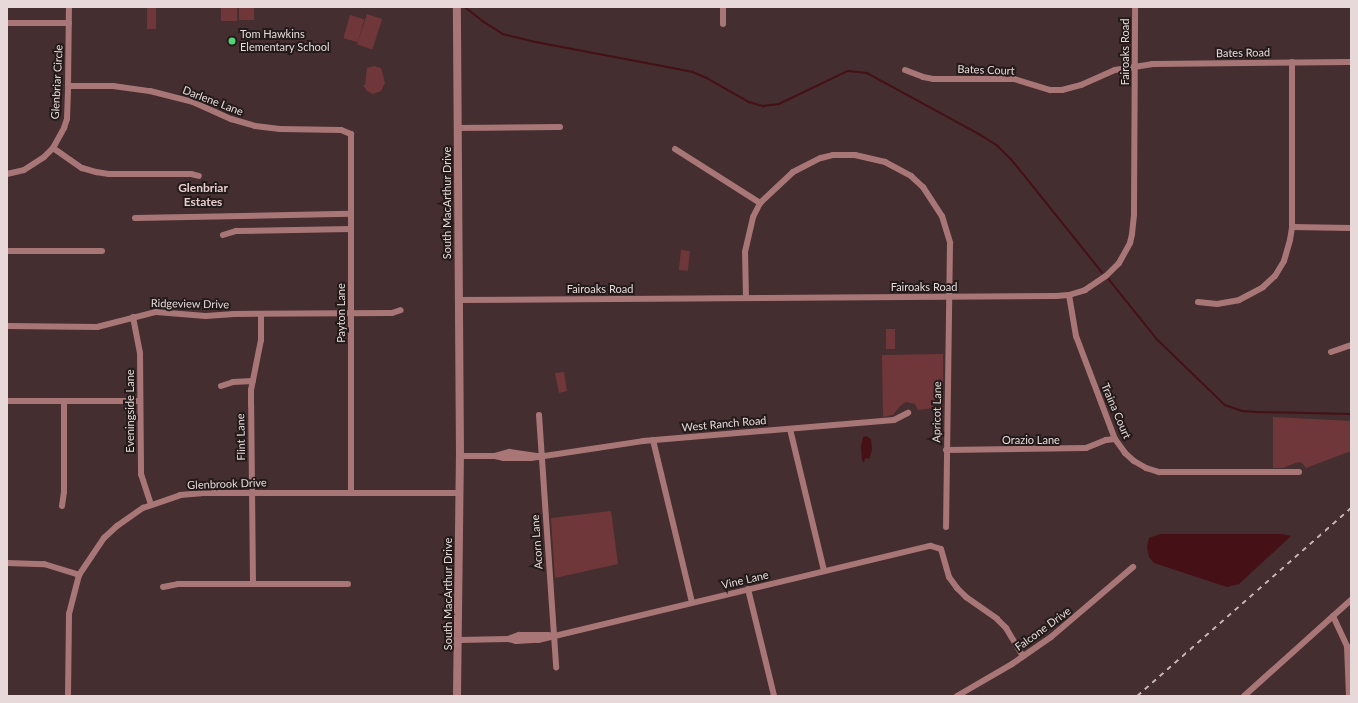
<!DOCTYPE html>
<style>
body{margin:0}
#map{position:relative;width:1358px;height:703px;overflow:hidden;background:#442e2f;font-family:Lato,sans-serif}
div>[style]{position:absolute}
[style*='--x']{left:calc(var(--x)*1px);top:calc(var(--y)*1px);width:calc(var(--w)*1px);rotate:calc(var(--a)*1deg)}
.green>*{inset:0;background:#70373a;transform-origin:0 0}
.water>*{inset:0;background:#451016}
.stream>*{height:1.5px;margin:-0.75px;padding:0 0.75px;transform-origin:0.75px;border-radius:0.75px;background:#451016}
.minor>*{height:6px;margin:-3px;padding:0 3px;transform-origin:3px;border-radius:3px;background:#a97677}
.tertiary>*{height:8px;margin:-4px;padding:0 4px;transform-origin:4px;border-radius:4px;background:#a97677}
.rail>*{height:1.5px;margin-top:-0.75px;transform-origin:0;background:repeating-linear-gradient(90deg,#c6b6b6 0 5px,transparent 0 10px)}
.dots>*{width:11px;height:11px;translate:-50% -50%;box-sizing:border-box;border:2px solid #231a1a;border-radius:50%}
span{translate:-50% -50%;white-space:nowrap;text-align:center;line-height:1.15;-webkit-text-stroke:4px #231a1a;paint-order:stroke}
.poi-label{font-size:11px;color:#e7d9d9}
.left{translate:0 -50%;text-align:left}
.street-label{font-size:11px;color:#e7d9d9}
.neighbourhood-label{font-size:12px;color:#e9cdcd;font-weight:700}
.frame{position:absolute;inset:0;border:8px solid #e7d9d9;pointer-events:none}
</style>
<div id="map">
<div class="green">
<div style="left:147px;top:7px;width:9px;height:22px"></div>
<div style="left:221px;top:7px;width:16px;height:14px"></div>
<div style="left:239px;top:7px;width:15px;height:13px"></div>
<div style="left:367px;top:14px;width:16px;height:32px;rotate:18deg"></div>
<div style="left:350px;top:15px;width:15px;height:24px;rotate:16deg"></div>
<div style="clip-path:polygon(374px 66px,381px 68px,385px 83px,381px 91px,373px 94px,367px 91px,363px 85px,365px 85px,367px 68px)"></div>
<div style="left:681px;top:250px;width:9px;height:20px;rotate:6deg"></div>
<div style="left:886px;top:329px;width:9px;height:20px"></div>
<div style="clip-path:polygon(943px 354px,943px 407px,918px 410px,915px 404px,906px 402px,900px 406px,893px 415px,883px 417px,882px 355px)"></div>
<div style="clip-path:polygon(564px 372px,567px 391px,559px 393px,555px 373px)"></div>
<div style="clip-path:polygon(1273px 417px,1351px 421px,1351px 451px,1306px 468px,1302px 463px,1298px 462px,1283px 468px,1273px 468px)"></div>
<div style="clip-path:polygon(611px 511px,618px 564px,555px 578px,551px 518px)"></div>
</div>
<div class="water">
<div style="clip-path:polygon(866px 436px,871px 439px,872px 450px,869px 459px,865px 458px,864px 463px,862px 460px,861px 446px,863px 437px)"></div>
<div style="clip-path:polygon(1160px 534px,1282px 534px,1291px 536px,1239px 584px,1227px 587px,1154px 563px,1149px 557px,1147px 547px,1149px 538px)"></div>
</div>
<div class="stream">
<div style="--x:465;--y:7;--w:24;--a:38"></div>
<div style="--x:484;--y:22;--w:22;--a:32"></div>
<div style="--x:503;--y:34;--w:34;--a:14"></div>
<div style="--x:536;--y:42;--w:160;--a:10.8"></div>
<div style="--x:693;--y:72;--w:13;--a:23"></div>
<div style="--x:705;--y:77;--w:51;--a:29.6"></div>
<div style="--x:749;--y:102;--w:15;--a:16"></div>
<div style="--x:763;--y:106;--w:16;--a:-7"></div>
<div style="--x:779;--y:104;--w:76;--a:-25.6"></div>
<div style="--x:848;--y:71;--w:19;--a:6"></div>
<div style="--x:867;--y:73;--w:128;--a:28.6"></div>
<div style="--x:979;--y:134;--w:22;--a:32"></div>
<div style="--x:998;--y:146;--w:20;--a:45"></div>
<div style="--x:1012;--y:160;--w:144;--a:51.2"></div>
<div style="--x:1108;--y:278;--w:78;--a:51.2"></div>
<div style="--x:1157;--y:339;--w:95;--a:44.1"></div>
<div style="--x:1225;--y:405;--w:18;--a:19"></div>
<div style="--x:1242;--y:411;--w:14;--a:4"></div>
<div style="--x:1256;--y:412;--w:95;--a:1.2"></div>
</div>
<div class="minor">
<div style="--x:723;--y:7;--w:17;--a:90"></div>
<div style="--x:7;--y:23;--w:62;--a:0"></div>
<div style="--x:905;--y:70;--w:19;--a:21"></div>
<div style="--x:923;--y:77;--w:10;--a:11"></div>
<div style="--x:933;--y:79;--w:81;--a:0"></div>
<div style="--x:1014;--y:79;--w:38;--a:17"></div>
<div style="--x:1050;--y:90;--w:12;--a:0"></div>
<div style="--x:1062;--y:90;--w:20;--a:-15"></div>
<div style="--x:1081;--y:85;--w:37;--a:-24"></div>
<div style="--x:1115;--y:70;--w:37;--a:-9"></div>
<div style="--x:1152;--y:64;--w:199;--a:-0.6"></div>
<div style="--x:68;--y:86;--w:45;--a:0"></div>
<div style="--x:113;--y:86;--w:37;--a:8"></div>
<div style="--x:150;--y:91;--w:44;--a:14.3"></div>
<div style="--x:193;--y:102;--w:42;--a:24.1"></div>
<div style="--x:231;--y:119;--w:25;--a:16"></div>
<div style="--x:255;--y:126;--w:25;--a:7"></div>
<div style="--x:280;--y:129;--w:61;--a:0.9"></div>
<div style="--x:341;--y:130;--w:11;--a:22"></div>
<div style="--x:351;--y:134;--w:358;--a:90"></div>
<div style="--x:457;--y:128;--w:103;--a:-0.6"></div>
<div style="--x:53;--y:148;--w:35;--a:35"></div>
<div style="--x:82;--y:168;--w:15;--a:16"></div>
<div style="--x:96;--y:172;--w:13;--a:9"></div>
<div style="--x:109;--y:174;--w:82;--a:0"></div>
<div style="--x:191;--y:174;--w:8;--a:14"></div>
<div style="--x:675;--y:149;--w:101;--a:32.4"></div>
<div style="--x:7;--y:174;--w:17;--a:-13"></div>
<div style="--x:24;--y:170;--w:24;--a:-33"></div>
<div style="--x:44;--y:157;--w:13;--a:-45"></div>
<div style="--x:53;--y:148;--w:23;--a:-61"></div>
<div style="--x:64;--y:128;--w:9;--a:-72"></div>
<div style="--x:67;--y:119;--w:33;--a:-88"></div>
<div style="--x:68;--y:86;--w:79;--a:-89.3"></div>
<div style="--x:135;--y:218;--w:215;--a:-1.1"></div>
<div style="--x:1292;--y:227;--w:59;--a:1"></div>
<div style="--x:223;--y:235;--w:14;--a:-17"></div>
<div style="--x:236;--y:231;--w:115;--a:-1"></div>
<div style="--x:7;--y:251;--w:95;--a:0"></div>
<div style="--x:1069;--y:295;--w:42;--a:80.3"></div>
<div style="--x:1076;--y:336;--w:110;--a:69.3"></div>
<div style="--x:1115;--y:439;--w:17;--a:54"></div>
<div style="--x:1125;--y:453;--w:12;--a:42"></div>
<div style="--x:1134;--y:461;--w:14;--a:30"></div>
<div style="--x:1146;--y:468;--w:14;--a:17"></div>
<div style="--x:1159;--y:472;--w:140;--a:0"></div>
<div style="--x:746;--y:298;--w:46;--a:-91.2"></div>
<div style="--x:745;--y:252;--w:36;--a:-77"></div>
<div style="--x:753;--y:217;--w:16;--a:-63"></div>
<div style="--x:760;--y:203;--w:45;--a:-43.2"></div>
<div style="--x:793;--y:172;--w:31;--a:-27"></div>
<div style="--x:821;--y:158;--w:12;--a:-14"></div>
<div style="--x:833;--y:155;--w:22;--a:0"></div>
<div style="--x:855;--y:155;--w:31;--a:13"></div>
<div style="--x:885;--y:162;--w:30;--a:28"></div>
<div style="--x:911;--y:176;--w:16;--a:43"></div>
<div style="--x:923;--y:187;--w:35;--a:57"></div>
<div style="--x:942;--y:216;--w:28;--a:73"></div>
<div style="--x:950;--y:243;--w:284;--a:90.8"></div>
<div style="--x:458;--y:300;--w:598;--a:-0.38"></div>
<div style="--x:1056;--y:296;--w:13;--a:-4"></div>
<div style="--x:1069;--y:295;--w:17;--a:-17"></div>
<div style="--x:1085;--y:290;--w:25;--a:-34"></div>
<div style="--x:1106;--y:276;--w:18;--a:-45"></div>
<div style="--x:1119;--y:263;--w:23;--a:-61"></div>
<div style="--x:1130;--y:243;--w:9;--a:-77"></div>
<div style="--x:1132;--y:234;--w:20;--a:-84"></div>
<div style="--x:1134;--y:214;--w:207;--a:-89.7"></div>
<div style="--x:1198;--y:302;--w:19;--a:6"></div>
<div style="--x:1217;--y:304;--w:22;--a:-10"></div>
<div style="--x:1239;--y:300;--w:27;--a:-28"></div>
<div style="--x:1263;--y:287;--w:16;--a:-43"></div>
<div style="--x:1275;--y:276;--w:17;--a:-59"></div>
<div style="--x:1284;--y:261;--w:22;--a:-74"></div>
<div style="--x:1290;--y:240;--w:13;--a:-81"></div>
<div style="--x:1292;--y:227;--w:165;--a:-90"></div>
<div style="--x:133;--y:317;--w:37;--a:79"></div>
<div style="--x:140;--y:353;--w:121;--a:89.5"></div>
<div style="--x:141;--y:474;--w:32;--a:72"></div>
<div style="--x:7;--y:326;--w:90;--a:0.6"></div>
<div style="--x:97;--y:327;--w:61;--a:-14.3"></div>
<div style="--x:156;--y:312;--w:50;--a:4.6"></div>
<div style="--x:206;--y:316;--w:28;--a:-4"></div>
<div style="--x:234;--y:314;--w:158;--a:-0.4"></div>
<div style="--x:392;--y:313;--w:9;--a:-18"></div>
<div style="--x:1331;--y:352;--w:21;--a:-19"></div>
<div style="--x:221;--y:386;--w:13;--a:-18"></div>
<div style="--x:233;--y:382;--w:20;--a:-3"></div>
<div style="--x:7;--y:401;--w:133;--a:0"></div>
<div style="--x:539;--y:415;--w:253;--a:86.1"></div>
<div style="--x:790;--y:429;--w:146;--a:76.5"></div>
<div style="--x:653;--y:440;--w:167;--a:76.5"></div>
<div style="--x:946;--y:450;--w:140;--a:-0.8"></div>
<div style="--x:1086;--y:448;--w:22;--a:-22"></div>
<div style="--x:1106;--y:440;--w:9;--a:-6"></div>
<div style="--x:460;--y:456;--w:35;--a:0"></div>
<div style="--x:495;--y:456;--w:9;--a:13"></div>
<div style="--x:504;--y:458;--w:27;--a:0"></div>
<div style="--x:531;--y:458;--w:113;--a:-8.6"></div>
<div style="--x:643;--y:441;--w:252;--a:-4.8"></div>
<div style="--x:894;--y:420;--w:16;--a:-27"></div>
<div style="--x:495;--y:456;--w:15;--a:-16"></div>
<div style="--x:509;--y:452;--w:30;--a:8"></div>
<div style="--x:62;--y:506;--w:14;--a:-82"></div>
<div style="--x:64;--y:492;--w:90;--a:-90"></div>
<div style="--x:7;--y:563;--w:37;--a:2"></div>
<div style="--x:44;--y:564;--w:37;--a:17"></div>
<div style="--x:253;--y:584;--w:179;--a:-90.6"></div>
<div style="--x:251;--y:405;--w:15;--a:-90"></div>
<div style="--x:251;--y:390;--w:51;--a:-78.7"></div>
<div style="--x:261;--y:340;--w:26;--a:-90"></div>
<div style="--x:163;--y:587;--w:15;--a:-11"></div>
<div style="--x:178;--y:584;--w:170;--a:0"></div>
<div style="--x:748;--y:589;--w:110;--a:76.3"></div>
<div style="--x:1333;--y:616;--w:33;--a:65"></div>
<div style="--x:1347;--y:646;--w:50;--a:87.7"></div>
<div style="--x:508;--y:639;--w:8;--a:14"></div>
<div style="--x:516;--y:641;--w:22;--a:-3"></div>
<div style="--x:538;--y:640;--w:404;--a:-13.5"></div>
<div style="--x:931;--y:546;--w:10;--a:17"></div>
<div style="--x:941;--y:549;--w:29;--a:74"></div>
<div style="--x:949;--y:577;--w:14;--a:54"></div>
<div style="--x:957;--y:588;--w:13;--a:45"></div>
<div style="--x:966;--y:597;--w:38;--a:35"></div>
<div style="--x:997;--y:619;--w:13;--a:45"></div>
<div style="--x:1006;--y:628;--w:33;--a:59"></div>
<div style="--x:459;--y:640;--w:49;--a:-1.2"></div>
<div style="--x:508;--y:639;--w:12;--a:-20"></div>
<div style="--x:519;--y:635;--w:30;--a:0"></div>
<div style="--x:68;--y:696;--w:82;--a:-89.3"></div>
<div style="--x:69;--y:614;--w:40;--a:-75.6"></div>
<div style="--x:79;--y:575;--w:45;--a:-56"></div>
<div style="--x:104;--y:538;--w:18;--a:-43"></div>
<div style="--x:117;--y:526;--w:32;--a:-35"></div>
<div style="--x:143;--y:508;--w:39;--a:-19"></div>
<div style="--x:180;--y:495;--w:21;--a:-5"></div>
<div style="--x:201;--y:493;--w:258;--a:0"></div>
<div style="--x:957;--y:696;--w:64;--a:-30.2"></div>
<div style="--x:1012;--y:664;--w:47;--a:-34.7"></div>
<div style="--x:1051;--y:637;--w:108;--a:-40.5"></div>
<div style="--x:1244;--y:696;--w:144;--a:-41.9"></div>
</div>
<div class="tertiary">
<div style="--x:457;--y:696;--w:240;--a:-89.3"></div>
<div style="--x:460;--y:456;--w:449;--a:-90.4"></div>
</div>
<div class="rail">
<div style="--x:1137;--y:696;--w:285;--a:-41.3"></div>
</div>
<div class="dots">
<div style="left:232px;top:41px;background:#52d673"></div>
</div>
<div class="poi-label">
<span class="left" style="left:240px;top:41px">Tom Hawkins<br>Elementary School</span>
</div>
<div class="street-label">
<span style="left:1125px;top:52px;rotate:-90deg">Fairoaks Road</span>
<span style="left:1243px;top:53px;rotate:-1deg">Bates Road</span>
<span style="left:986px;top:70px;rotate:2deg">Bates Court</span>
<span style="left:57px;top:82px;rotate:-87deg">Glenbriar Circle</span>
<span style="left:213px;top:101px;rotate:21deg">Darlene Lane</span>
<span style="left:447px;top:203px;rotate:-90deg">South MacArthur Drive</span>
<span style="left:924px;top:287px">Fairoaks Road</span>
<span style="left:600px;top:289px">Fairoaks Road</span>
<span style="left:190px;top:304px;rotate:1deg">Ridgeview Drive</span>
<span style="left:341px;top:313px;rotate:-90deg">Payton Lane</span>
<span style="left:130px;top:411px;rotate:-90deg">Eveningside Lane</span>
<span style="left:1116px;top:411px;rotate:67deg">Traina Court</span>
<span style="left:937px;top:412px;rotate:-89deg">Apricot Lane</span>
<span style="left:724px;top:424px;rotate:-5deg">West Ranch Road</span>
<span style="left:241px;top:437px;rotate:-91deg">Flint Lane</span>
<span style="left:1031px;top:440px">Orazio Lane</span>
<span style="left:227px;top:484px;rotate:-2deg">Glenbrook Drive</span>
<span style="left:537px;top:542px;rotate:-94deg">Acorn Lane</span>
<span style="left:745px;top:580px;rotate:-13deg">Vine Lane</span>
<span style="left:448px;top:594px;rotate:-90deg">South MacArthur Drive</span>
<span style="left:1043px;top:629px;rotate:-36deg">Falcone Drive</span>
</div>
<div class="neighbourhood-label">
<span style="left:203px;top:195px">Glenbriar<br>Estates</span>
</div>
<div class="frame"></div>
</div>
